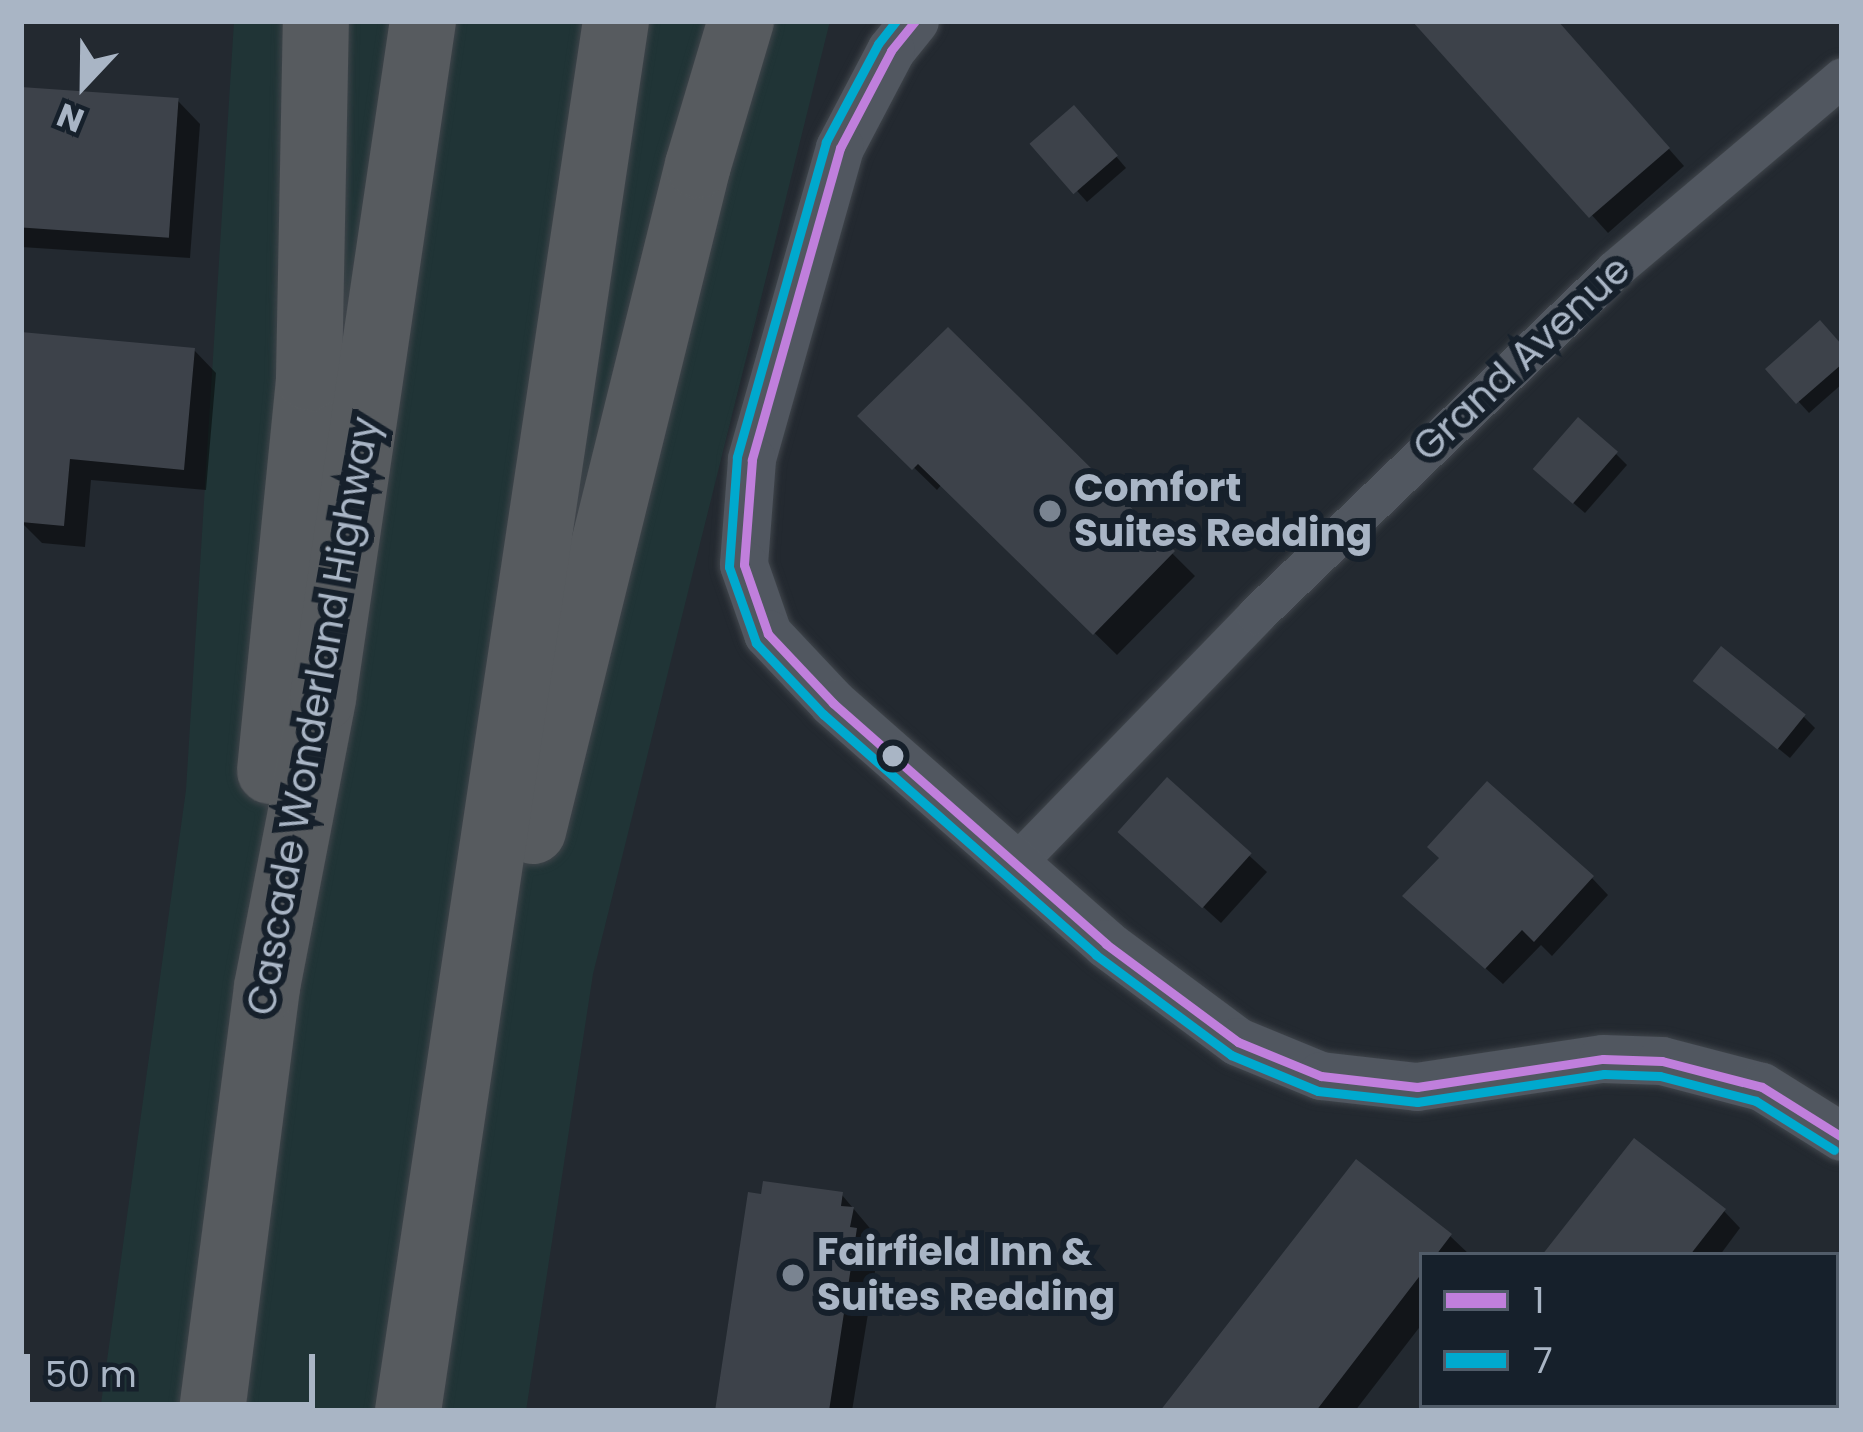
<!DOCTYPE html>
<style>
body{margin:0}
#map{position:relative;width:1863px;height:1432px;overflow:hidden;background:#232930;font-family:Poppins,sans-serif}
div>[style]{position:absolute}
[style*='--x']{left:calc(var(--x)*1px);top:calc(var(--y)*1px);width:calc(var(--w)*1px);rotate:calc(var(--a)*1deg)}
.green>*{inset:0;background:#203436}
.shadow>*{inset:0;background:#0007}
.building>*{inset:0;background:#3d424a;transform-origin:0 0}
.roads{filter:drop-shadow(0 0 3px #40454b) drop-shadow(0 0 3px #40454b)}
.minor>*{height:39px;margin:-19.5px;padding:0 19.5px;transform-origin:19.5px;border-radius:19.5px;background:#515760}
.tertiary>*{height:48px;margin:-24px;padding:0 24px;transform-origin:24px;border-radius:24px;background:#515760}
.motorway>*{height:66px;margin:-33px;padding:0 33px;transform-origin:33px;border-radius:33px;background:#575b5f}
.bus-1>*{height:9px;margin:-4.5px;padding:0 4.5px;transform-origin:4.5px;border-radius:4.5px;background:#c07fdc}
.bus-2>*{height:9px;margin:-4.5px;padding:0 4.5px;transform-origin:4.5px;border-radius:4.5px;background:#00a9ce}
.dots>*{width:33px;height:33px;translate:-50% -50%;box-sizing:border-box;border:6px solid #16202b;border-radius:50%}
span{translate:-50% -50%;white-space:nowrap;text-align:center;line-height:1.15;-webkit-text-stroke:12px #16202b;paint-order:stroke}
.street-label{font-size:39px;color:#a9b5c5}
.poi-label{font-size:39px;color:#a9b5c5;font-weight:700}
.left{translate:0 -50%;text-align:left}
.frame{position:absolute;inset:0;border:24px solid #a9b5c5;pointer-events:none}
.legend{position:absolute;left:1419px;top:1252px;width:420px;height:156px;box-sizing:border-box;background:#16202b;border:3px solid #515c69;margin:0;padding:15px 21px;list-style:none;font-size:36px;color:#a9b5c5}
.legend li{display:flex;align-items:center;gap:24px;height:60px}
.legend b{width:60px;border:3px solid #515c69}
.north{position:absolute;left:24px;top:24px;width:120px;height:120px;-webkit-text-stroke:9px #16202b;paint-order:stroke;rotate:202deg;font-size:33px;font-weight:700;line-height:48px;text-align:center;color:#a9b5c5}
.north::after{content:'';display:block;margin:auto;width:42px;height:54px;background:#a9b5c5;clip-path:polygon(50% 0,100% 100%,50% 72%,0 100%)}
.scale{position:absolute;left:24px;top:1354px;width:291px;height:54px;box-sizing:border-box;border:6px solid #a9b5c5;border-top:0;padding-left:15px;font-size:36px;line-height:42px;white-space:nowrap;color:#a9b5c5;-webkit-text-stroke:9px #16202b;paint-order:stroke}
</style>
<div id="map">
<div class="green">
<div style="clip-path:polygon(234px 21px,830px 21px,593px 974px,526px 1411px,100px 1411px,186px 790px)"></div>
<div style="clip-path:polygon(1842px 1276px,1842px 1411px,1734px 1411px,1738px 1405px,1836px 1405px,1836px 1283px)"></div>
</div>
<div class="shadow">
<div style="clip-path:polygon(1416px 21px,1556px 21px,1684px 166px,1608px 233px)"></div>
<div style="clip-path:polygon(21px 90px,178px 101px,200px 124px,190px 258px,21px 247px)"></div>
<div style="clip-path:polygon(1085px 120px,1126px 168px,1087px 202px,1034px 143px)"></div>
<div style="clip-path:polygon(948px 331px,1195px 576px,1117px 655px,942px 484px,937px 490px,861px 416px)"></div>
<div style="clip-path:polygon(21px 335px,194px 350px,216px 373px,206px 490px,91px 480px,85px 547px,42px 543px,21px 522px)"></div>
<div style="clip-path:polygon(1842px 348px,1842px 384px,1809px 413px,1769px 369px)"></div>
<div style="clip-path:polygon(1616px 454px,1627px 465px,1585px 513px,1547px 480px)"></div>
<div style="clip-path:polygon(1708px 692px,1804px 717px,1815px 728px,1790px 758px)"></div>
<div style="clip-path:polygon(1168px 781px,1267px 872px,1221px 923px,1139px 849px)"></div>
<div style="clip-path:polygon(1592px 878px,1608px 895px,1552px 956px,1541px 945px,1503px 984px,1423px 912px)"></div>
<div style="clip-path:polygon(842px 1195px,874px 1233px,872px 1247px,878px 1253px,852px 1411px,718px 1411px)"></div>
<div style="clip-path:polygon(1724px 1211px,1740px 1228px,1720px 1255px,1546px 1255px)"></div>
<div style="clip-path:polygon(1450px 1236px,1470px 1255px,1422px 1255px,1422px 1324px,1355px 1411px,1164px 1411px)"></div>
<div style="clip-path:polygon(1429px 1405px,1606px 1405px,1610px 1410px,1424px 1411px)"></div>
</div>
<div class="building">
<div style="clip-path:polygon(1412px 21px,1558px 21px,1670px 148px,1589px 218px)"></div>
<div style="left:21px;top:87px;width:158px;height:140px;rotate:4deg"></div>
<div style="left:1074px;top:105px;width:67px;height:59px;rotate:49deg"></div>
<div style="clip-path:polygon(1820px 320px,1842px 345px,1842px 364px,1796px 404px,1765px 369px)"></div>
<div style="clip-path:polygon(948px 327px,1175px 551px,1093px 635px,918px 464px,912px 470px,857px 416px)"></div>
<div style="clip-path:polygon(21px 332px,195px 348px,184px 470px,70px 459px,64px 526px,21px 522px)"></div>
<div style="left:1578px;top:417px;width:53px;height:69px;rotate:41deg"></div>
<div style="left:1721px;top:646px;width:109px;height:45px;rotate:39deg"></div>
<div style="left:1167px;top:777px;width:114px;height:74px;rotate:42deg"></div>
<div style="clip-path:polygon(1487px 781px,1594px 876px,1534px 942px,1522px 930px,1485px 969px,1402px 896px,1439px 858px,1427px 847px)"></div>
<div style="clip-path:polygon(1634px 1138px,1726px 1209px,1690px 1255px,1542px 1255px)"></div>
<div style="clip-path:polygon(1356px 1159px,1452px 1234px,1436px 1255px,1422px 1255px,1422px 1273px,1316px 1411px,1160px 1411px)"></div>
<div style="clip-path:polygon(763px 1181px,843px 1192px,841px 1206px,854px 1207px,850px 1227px,857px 1228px,829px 1411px,715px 1411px,748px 1192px,761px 1194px)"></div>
</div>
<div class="roads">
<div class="minor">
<div style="--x:1016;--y:863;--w:345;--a:-45.9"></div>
<div style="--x:1256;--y:615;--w:499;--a:-43.9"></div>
<div style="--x:1615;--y:269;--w:297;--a:-40.2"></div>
</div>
<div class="tertiary">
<div style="--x:915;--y:21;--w:38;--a:129"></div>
<div style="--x:891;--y:51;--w:110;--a:117.7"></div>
<div style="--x:840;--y:148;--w:324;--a:105.8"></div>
<div style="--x:752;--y:460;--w:105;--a:94.4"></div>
<div style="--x:744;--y:565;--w:73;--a:70.8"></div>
<div style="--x:768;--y:634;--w:95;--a:46.7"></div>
<div style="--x:833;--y:703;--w:364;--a:41.4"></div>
<div style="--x:1106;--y:944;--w:164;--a:36.6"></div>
<div style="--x:1238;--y:1042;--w:90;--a:22.3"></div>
<div style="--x:1321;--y:1076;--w:97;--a:6.5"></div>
<div style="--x:1417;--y:1087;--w:188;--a:-8.6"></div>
<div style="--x:1603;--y:1059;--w:59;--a:1.9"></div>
<div style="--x:1662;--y:1061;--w:103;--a:14.6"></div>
<div style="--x:1762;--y:1087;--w:94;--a:32"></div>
</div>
<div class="motorway">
<div style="--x:270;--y:771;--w:395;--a:-84.3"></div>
<div style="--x:309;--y:378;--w:357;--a:-88.9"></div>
<div style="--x:533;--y:831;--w:686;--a:-76.09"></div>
<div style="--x:698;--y:165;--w:150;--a:-73.4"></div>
<div style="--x:212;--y:1411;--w:428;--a:-82.6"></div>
<div style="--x:267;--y:987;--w:294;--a:-79"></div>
<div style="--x:323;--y:698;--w:684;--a:-81.6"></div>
<div style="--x:408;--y:1411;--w:1405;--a:-81.49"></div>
</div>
</div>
<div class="bus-1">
<div style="--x:915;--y:21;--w:38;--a:129"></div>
<div style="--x:891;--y:51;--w:110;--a:117.7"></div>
<div style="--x:840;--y:148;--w:324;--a:105.8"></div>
<div style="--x:752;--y:460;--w:105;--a:94.4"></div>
<div style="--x:744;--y:565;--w:73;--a:70.8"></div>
<div style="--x:768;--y:634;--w:95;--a:46.7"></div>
<div style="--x:833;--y:703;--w:364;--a:41.4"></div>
<div style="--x:1106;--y:944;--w:164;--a:36.6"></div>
<div style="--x:1238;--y:1042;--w:90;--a:22.3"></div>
<div style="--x:1321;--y:1076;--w:97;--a:6.5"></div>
<div style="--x:1417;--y:1087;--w:188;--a:-8.6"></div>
<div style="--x:1603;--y:1059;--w:59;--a:1.9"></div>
<div style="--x:1662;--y:1061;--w:103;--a:14.6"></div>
<div style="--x:1762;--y:1087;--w:94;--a:32"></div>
</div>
<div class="bus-2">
<div style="--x:896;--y:21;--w:29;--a:128"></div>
<div style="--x:878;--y:44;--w:111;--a:118"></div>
<div style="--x:826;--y:142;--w:327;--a:105.8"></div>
<div style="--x:737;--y:457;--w:110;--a:94.2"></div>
<div style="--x:729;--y:567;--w:81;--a:70.4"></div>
<div style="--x:756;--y:643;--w:98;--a:46.7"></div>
<div style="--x:823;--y:714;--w:364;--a:41.4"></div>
<div style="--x:1096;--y:955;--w:168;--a:36.5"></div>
<div style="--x:1231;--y:1055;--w:94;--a:22.5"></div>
<div style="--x:1318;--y:1091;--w:100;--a:6.3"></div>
<div style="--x:1417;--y:1102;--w:189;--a:-8.5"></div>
<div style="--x:1604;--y:1074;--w:56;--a:2"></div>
<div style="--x:1660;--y:1076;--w:99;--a:14.6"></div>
<div style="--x:1756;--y:1101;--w:92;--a:32.1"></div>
</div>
<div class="dots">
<div style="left:1050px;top:511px;background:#7a8491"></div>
<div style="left:893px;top:756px;background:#a9b5c5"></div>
<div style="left:793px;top:1275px;background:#7a8491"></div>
</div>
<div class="street-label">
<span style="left:1522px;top:359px;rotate:-43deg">Grand Avenue</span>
<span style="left:314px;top:716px;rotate:-80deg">Cascade Wonderland Highway</span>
</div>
<div class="poi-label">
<span class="left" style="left:1074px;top:511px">Comfort<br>Suites Redding</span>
<span class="left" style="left:817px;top:1275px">Fairfield Inn &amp;<br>Suites Redding</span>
</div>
<div class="frame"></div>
<ul class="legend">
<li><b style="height:15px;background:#c07fdc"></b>1</li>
<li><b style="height:15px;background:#00a9ce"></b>7</li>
</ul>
<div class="north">N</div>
<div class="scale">50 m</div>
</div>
